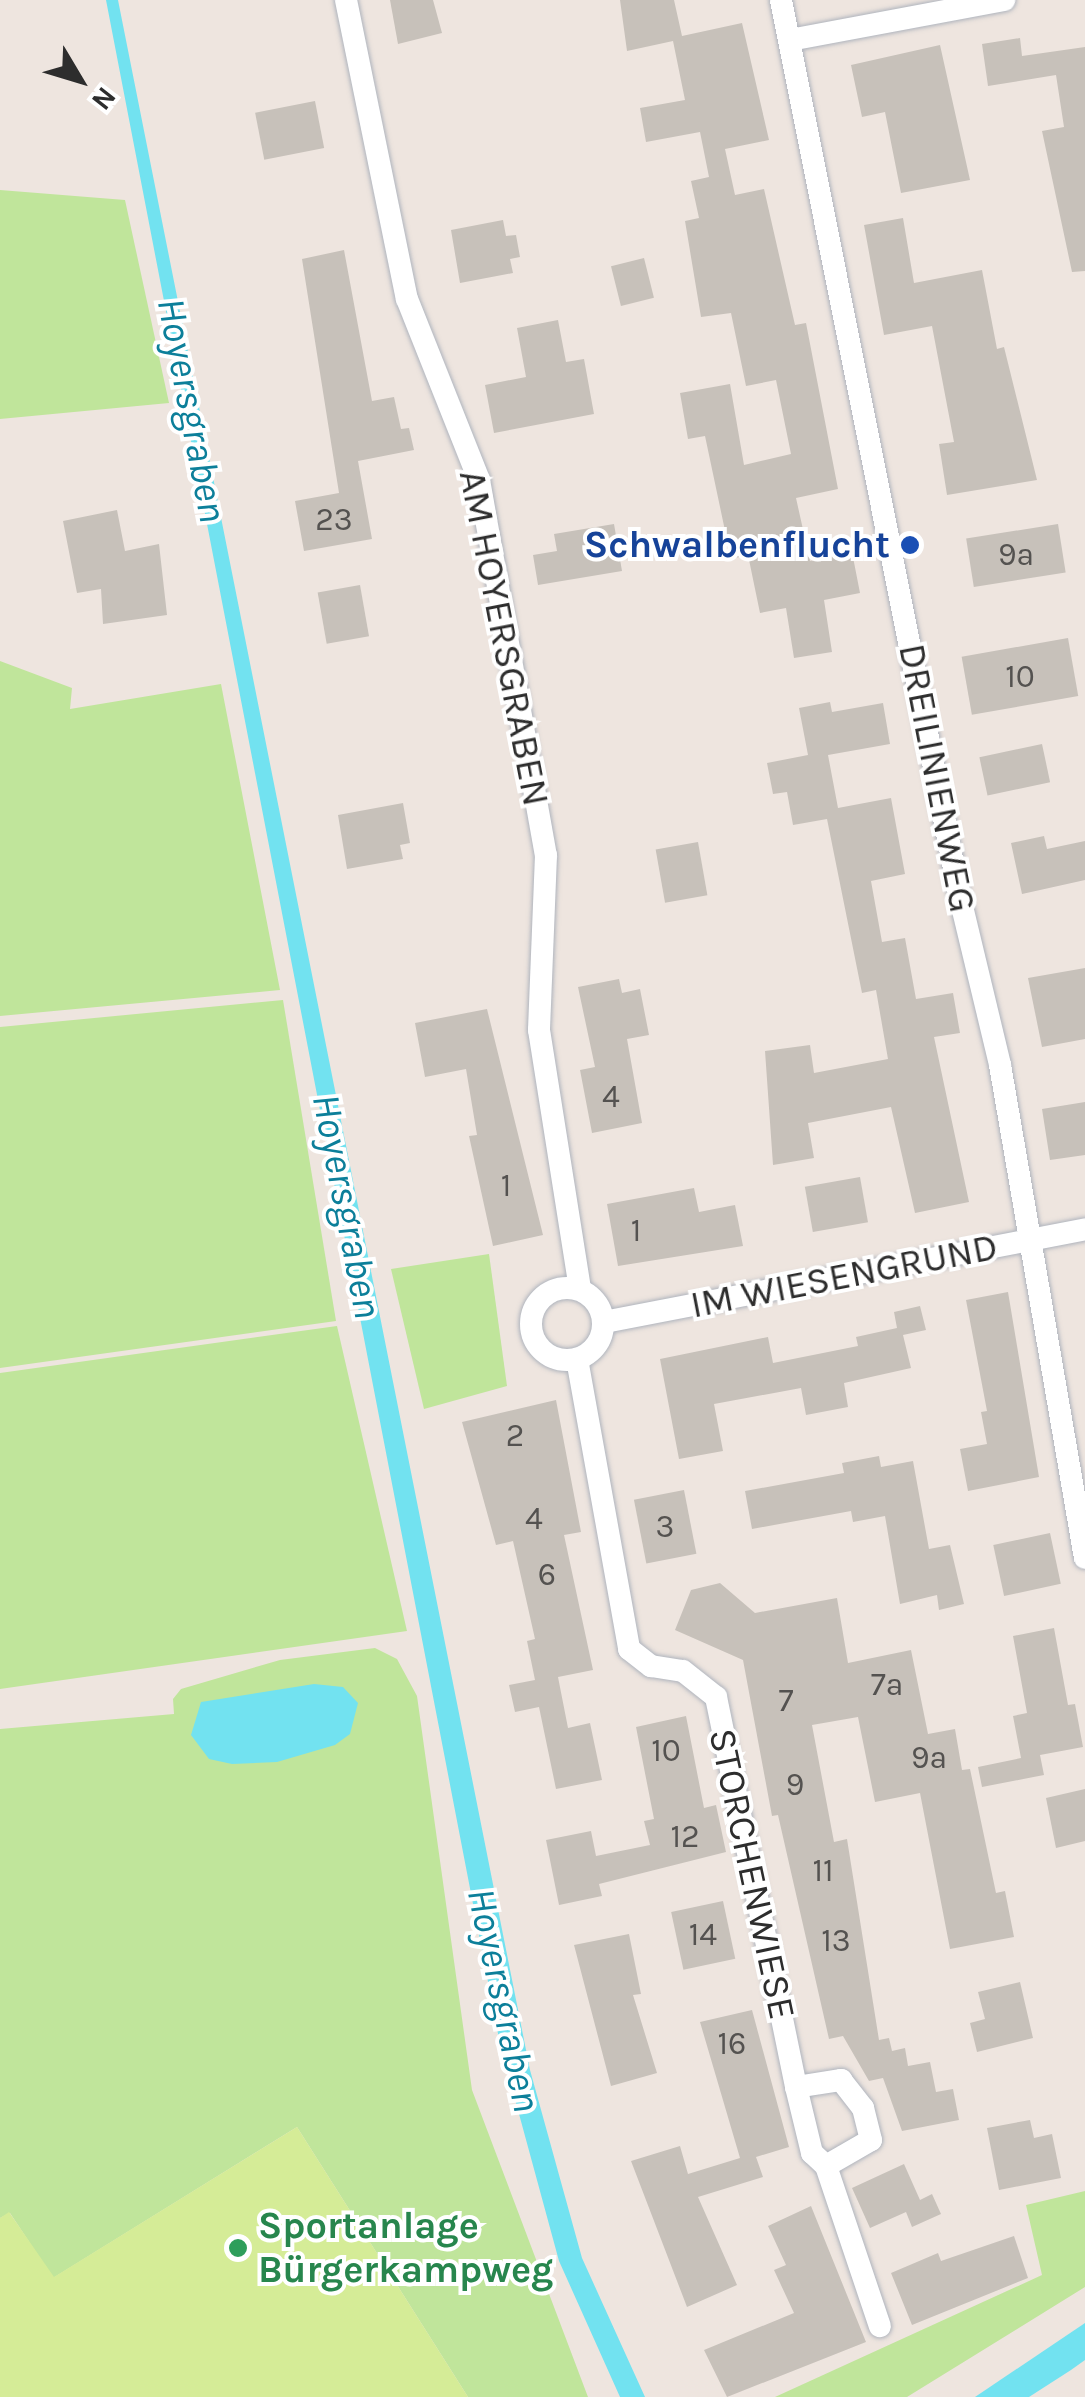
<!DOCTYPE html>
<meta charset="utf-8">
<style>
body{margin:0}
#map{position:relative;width:1085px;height:2397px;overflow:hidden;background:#eee5df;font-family:Karla,sans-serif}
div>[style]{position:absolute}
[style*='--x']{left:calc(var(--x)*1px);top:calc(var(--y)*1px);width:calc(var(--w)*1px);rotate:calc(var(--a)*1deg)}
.green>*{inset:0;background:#c0e59b}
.pitch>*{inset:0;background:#d5ec97}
.water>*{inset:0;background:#72e2f0}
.building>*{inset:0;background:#c7c1ba;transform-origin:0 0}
.roads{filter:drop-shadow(0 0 2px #afb4bd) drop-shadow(0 0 2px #afb4bd)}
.minor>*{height:22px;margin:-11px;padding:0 11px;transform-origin:11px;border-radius:11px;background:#fff}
.minor>.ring{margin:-11px;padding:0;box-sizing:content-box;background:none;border:22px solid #fff;border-radius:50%}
.dots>*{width:28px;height:28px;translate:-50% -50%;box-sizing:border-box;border:5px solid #fff;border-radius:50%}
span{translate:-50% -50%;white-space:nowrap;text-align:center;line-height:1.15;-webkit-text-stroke:8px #fff;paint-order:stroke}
.number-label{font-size:32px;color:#545250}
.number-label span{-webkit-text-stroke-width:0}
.transit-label{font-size:38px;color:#164399;font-weight:700}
.right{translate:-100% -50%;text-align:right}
.street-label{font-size:38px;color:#2d2d2d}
.leisure-label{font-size:38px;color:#27864d;font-weight:700}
.left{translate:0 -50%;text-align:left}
.water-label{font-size:40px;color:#0c7f9a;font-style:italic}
.north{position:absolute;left:30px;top:30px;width:100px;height:100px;-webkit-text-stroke:8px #fff;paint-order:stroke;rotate:128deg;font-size:28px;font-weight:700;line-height:40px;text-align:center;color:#2d2d2d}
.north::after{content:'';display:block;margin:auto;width:35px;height:45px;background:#2d2d2d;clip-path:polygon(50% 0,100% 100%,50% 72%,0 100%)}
</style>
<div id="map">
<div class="green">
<div style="clip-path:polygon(0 190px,125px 200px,169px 403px,0 419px)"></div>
<div style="clip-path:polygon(0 661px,72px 688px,70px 709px,221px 684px,280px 990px,0 1016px)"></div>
<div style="clip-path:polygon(283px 1000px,336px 1321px,0 1368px,0 1027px)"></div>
<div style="clip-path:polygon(489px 1254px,507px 1386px,424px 1409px,391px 1269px)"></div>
<div style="clip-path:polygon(337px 1326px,407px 1631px,0 1689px,0 1373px)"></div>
<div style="clip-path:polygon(375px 1648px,397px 1659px,417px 1696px,472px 2090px,588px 2397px,468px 2397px,297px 2127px,53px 2278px,10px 2213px,0 2218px,0 1729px,174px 1714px,173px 1699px,181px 1689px,280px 1660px)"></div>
<div style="clip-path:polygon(1085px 2191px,1085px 2287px,907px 2397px,775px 2397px,1042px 2275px,1026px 2205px)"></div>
</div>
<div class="pitch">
<div style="clip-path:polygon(297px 2127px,468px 2397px,0 2397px,0 2218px,9px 2212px,54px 2277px)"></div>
</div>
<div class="water">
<div style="clip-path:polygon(106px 0,118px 0,530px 2070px,582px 2258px,645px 2397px,620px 2397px,559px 2261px,500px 2044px)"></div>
<div style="clip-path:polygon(314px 1684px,343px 1687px,358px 1703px,350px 1734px,335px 1745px,277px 1762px,232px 1764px,209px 1759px,191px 1735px,201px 1702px)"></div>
<div style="clip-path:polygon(1085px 2323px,1085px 2360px,1071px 2370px,1029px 2397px,975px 2397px)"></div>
</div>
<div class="building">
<div style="clip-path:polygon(390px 0,433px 0,442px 33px,398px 44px)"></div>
<div style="clip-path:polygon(620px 0,674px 0,682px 36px,742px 23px,769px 140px,725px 149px,735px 195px,764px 189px,795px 325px,806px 323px,838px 489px,796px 498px,810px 561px,852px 552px,860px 593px,824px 600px,832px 652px,794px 658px,786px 608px,760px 613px,748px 555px,731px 559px,705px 436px,688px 439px,680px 393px,730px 384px,744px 465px,791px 454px,776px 380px,746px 386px,731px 313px,701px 317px,685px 221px,699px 218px,691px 181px,709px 177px,700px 132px,646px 142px,640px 108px,685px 100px,673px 41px,627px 51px)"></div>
<div style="clip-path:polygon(1020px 38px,1022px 56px,1085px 47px,1085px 271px,1072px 272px,1042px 131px,1064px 127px,1056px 75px,988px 86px,982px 44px)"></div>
<div style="clip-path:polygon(940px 45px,970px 180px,901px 193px,885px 112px,862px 117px,851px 65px)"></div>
<div style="left:315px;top:101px;width:48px;height:61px;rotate:79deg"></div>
<div style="clip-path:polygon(903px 218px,914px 283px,982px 270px,997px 349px,1004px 347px,1037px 480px,947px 495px,939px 444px,954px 442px,932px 326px,884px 335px,864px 225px)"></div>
<div style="clip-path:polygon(503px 220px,506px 236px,516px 235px,520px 257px,510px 259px,513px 273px,460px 283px,451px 230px)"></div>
<div style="clip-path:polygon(344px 250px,372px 401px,394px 397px,401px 429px,409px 428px,414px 450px,358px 461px,372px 539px,304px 551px,295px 501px,339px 493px,302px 259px)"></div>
<div style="left:644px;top:258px;width:41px;height:34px;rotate:76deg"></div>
<div style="clip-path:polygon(558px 320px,566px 362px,584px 359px,594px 414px,494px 433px,485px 385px,526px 377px,517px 328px)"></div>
<div style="clip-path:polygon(117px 510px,125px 551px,159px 544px,167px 615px,103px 624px,101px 589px,77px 593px,63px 521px)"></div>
<div style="clip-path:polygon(614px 524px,622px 571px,538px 585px,533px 555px,557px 551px,554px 534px)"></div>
<div style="left:1058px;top:524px;width:49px;height:93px;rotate:81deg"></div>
<div style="left:360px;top:585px;width:52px;height:43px;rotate:80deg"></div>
<div style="left:1068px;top:638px;width:59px;height:108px;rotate:80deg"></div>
<div style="clip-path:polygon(830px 702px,832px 712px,883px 703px,890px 744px,828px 755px,838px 808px,891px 798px,905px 874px,871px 881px,882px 942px,905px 938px,916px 999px,953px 993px,960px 1033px,934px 1037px,969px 1202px,915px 1213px,891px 1107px,808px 1123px,814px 1158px,773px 1165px,765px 1051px,810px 1045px,814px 1073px,888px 1059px,876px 990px,862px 993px,827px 819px,793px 825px,787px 792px,773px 794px,767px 763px,808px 755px,799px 708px)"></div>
<div style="left:1042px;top:744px;width:39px;height:64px;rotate:78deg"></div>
<div style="clip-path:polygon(403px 803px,410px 843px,400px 845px,403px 859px,347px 869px,338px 815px)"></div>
<div style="clip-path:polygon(1044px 836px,1047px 849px,1085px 841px,1085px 880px,1022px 894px,1011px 843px)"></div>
<div style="left:698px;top:842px;width:54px;height:43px;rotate:80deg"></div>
<div style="clip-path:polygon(1085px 968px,1085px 1039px,1042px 1047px,1028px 978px)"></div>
<div style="clip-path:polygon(619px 979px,622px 993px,640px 989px,649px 1035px,627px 1039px,642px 1123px,592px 1133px,580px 1070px,595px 1067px,578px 987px)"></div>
<div style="clip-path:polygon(487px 1009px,543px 1235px,493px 1246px,469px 1136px,477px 1135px,466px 1069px,425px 1077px,415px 1023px)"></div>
<div style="clip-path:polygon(1085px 1102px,1085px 1155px,1050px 1160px,1042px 1109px)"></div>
<div style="left:860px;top:1177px;width:46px;height:56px;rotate:80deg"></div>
<div style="clip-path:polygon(694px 1188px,699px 1212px,735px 1205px,743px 1246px,618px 1266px,607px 1204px)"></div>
<div style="clip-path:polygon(1008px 1292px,1039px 1477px,968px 1491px,960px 1449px,987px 1444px,981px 1412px,987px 1411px,966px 1300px)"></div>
<div style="clip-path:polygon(920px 1306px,926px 1330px,903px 1335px,911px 1368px,844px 1383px,848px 1407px,806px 1415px,801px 1388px,714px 1404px,723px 1451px,679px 1459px,660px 1359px,768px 1337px,773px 1363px,858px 1346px,856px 1337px,897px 1328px,894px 1312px)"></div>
<div style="clip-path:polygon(556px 1400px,581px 1532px,564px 1535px,593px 1670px,558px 1677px,568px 1728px,590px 1723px,602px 1780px,556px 1789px,539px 1707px,515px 1712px,509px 1685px,535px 1680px,527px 1641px,535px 1639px,513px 1541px,496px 1545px,462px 1422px)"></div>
<div style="clip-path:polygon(879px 1456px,881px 1467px,913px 1461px,929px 1549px,950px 1545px,964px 1604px,939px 1610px,937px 1595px,900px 1604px,885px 1516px,853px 1522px,851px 1511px,752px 1529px,745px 1491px,844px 1473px,842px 1463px)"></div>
<div style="left:684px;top:1490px;width:65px;height:51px;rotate:79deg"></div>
<div style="left:1050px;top:1533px;width:52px;height:58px;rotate:78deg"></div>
<div style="clip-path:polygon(720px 1583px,755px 1613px,837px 1598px,848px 1663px,911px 1650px,928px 1734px,955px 1729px,962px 1770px,970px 1769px,996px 1893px,1005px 1891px,1014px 1937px,950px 1949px,920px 1793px,875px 1802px,858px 1717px,812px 1725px,834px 1842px,847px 1839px,879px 2040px,889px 2038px,892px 2051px,905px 2048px,908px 2066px,930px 2062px,936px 2092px,953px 2089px,959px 2120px,902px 2131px,883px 2078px,869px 2081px,843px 2036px,829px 2039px,778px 1815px,772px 1816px,743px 1660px,675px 1630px,691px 1590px)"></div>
<div style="clip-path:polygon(1054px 1628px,1068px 1705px,1075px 1704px,1083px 1747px,1040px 1755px,1044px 1775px,982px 1787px,978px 1767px,1021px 1758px,1013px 1716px,1027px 1713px,1013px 1636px)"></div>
<div style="clip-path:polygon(686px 1716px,704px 1808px,716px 1805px,726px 1852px,599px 1884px,602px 1896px,559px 1905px,546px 1840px,591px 1831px,596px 1856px,650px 1845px,644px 1821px,654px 1819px,636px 1727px)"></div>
<div style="clip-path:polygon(1085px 1789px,1085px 1841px,1056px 1848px,1046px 1798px)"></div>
<div style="left:723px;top:1901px;width:59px;height:53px;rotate:78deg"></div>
<div style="clip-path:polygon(629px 1934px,641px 1994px,633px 1995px,657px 2073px,611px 2086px,574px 1945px)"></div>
<div style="clip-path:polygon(1020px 1982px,1033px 2038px,977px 2052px,970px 2023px,985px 2019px,978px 1992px)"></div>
<div style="clip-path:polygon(752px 2010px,789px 2147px,756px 2157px,763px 2177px,698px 2197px,737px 2285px,687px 2307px,631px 2161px,680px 2146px,688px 2174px,740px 2158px,700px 2022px)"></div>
<div style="clip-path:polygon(1030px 2120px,1034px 2138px,1052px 2134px,1061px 2178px,999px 2190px,987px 2128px)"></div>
<div style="clip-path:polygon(904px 2164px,920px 2200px,932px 2194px,941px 2214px,912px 2227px,906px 2212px,870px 2228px,852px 2188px)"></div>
<div style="clip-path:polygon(811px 2206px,866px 2342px,727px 2397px,704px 2350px,794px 2313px,774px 2270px,786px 2265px,768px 2226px)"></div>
<div style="clip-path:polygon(1014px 2236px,1028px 2278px,912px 2325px,891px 2273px,938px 2253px,941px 2261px)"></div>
</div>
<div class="roads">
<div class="minor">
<div style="--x:346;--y:0;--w:305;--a:78.5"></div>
<div style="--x:407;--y:299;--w:195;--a:68.3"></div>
<div style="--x:479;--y:480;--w:381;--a:79.9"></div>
<div style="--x:546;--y:855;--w:175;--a:92.3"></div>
<div style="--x:539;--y:1030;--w:262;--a:81"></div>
<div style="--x:781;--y:0;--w:916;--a:78.73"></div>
<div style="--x:960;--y:898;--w:172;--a:76.5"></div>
<div style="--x:1000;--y:1065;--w:500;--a:80.22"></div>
<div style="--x:790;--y:40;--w:218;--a:-10.6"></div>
<div class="ring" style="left:531px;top:1288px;width:50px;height:50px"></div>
<div style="--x:604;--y:1322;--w:490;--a:-10.9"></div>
<div style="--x:577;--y:1359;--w:295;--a:79.8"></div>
<div style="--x:629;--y:1649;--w:28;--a:38"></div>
<div style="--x:651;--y:1666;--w:32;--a:9"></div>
<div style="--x:683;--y:1671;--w:42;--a:38.2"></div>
<div style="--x:716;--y:1697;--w:398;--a:78.4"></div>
<div style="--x:796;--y:2087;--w:46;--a:-8.8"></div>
<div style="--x:841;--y:2080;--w:36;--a:52"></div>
<div style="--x:863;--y:2108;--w:33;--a:76"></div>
<div style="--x:871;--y:2140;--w:52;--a:150"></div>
<div style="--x:826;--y:2166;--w:19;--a:-137"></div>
<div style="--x:812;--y:2153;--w:68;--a:-103.6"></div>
<div style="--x:826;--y:2166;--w:169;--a:71.4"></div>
</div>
</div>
<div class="dots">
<div style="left:910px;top:545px;background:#1a4fb4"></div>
<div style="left:238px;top:2248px;background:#2e9e5b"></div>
</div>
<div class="number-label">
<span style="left:334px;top:520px">23</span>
<span style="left:1016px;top:555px">9a</span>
<span style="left:1020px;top:677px">10</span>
<span style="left:611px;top:1097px">4</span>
<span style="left:506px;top:1186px">1</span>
<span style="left:636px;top:1231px">1</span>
<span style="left:515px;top:1436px">2</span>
<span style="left:534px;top:1519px">4</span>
<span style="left:665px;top:1527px">3</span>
<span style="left:547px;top:1575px">6</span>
<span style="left:887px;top:1685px">7a</span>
<span style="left:786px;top:1701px">7</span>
<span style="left:666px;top:1751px">10</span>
<span style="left:929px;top:1758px">9a</span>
<span style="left:795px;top:1785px">9</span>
<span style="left:685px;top:1837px">12</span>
<span style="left:823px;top:1871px">11</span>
<span style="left:703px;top:1935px">14</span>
<span style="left:836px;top:1941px">13</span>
<span style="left:732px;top:2044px">16</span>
</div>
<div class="transit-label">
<span class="right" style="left:890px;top:545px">Schwalbenflucht</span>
</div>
<div class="street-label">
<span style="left:504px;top:638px;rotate:79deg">AM HOYERSGRABEN</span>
<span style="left:937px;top:778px;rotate:79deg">DREILINIENWEG</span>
<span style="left:844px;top:1276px;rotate:-11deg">IM WIESENGRUND</span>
<span style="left:752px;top:1874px;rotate:78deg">STORCHENWIESE</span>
</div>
<div class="leisure-label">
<span class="left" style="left:258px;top:2248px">Sportanlage<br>Bürgerkampweg</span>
</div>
<div class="water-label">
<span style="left:192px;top:410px;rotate:79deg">Hoyersgraben</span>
<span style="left:347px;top:1206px;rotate:79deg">Hoyersgraben</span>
<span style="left:504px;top:2000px;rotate:78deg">Hoyersgraben</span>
</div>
<div class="north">N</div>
</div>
